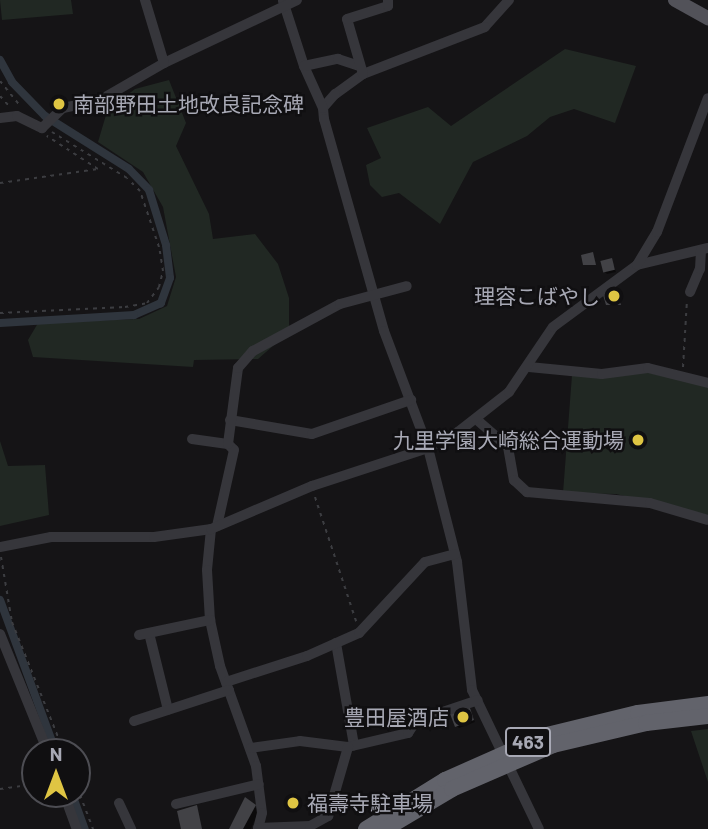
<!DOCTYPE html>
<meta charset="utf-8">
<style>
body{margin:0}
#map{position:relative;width:708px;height:829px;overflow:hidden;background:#151416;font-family:Barlow,"Noto Sans JP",sans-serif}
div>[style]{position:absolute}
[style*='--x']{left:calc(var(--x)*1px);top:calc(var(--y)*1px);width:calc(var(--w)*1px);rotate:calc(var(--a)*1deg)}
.green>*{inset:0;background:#212823}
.shadow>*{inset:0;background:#0007}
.canal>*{height:8px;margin:-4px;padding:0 4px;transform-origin:4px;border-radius:4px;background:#2f353d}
.building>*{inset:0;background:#424246;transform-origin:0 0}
.path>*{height:2px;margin-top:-1px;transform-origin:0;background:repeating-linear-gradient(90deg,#3c3d41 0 3.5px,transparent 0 8.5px)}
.minor>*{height:10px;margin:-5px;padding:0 5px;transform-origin:5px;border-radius:5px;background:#36363b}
.major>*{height:14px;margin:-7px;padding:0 7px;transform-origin:7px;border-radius:7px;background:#525259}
.highway>*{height:16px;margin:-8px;padding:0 8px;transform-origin:8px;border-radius:8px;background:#62636b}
.dots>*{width:19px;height:19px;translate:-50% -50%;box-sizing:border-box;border:4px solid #100f11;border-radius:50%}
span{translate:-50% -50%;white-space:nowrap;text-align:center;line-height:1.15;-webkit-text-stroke:5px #100f11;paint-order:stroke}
.shield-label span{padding:2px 5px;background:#100f11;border:2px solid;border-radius:5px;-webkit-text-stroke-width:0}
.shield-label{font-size:19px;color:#a8a9b5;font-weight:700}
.poi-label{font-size:21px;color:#a8a9b5}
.left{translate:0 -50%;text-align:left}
.right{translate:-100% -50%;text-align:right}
.north{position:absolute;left:21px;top:738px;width:70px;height:70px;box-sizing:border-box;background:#100f11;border:2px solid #4d4d53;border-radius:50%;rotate:0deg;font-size:19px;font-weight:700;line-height:28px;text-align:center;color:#a8a9b5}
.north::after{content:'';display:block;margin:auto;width:24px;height:32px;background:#dfc543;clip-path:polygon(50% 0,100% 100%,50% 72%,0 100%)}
</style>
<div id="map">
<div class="green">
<div style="clip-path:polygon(0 0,71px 0,73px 14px,2px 20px)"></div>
<div style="clip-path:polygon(565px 49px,636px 66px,615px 123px,574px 109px,550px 117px,527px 136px,473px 162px,440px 224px,399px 193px,382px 197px,370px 185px,366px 165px,381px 158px,367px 128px,428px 107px,451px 126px)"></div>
<div style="clip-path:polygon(169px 80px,186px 123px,176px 146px,209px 214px,213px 239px,255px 234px,278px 264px,289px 298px,289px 332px,258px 359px,194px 360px,193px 367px,33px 357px,28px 340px,38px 323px,139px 319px,167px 306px,176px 277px,163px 207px,143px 172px,98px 142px,106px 115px,123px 98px,135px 89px)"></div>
<div style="clip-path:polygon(646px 372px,708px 387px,708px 515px,616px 494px,563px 493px,572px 375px)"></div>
<div style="clip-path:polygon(0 393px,0 441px,8px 466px,45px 465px,49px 515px,0 526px)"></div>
<div style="clip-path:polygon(708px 729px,708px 782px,691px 731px)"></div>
</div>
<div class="shadow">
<div style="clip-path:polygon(611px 260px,616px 272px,607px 274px,605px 272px)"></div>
<div style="clip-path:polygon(470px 710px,475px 722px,459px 728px,457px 726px)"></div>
<div style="clip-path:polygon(245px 800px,259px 810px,251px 829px,231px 829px)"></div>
</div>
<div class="canal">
<div style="--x:0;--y:60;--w:25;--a:61"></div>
<div style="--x:12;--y:82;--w:47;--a:45.9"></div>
<div style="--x:45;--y:116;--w:99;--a:32.2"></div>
<div style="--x:129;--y:169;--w:29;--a:46"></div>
<div style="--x:149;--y:190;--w:58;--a:72.8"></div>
<div style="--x:166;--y:245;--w:33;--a:83"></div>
<div style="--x:170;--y:278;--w:27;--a:110"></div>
<div style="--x:161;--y:303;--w:30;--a:156"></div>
<div style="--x:134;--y:315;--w:134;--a:176.6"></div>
<div style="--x:0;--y:600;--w:162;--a:69.8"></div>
<div style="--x:72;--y:794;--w:37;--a:70"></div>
</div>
<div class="building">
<div style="clip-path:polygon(593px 252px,596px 265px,583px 265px,581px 255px)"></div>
<div style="left:612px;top:258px;width:12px;height:12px;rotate:76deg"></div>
<div style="clip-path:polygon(617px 291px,621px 305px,606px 305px,603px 295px)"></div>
<div style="clip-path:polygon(470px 708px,474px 720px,455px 727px,449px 711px)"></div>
<div style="clip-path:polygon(245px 797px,256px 805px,243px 829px,229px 829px)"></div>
<div style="clip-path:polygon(197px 805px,202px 829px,181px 829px,177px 811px)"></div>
</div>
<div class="path">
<div style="--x:0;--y:81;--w:33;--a:51"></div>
<div style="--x:0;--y:96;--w:15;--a:48"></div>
<div style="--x:0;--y:183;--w:99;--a:-8.1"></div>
<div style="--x:98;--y:169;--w:61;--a:-147.1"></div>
<div style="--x:0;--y:313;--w:125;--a:-2.7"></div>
<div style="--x:125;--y:307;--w:22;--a:-10"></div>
<div style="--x:147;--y:303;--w:20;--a:-53"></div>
<div style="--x:159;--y:287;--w:16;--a:-76"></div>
<div style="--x:163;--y:271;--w:24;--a:-99"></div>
<div style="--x:159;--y:247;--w:59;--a:-108.7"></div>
<div style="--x:140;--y:191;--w:18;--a:-135"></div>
<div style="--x:127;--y:178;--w:88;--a:-148.5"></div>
<div style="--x:683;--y:367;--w:68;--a:-86.6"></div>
<div style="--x:315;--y:497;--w:131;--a:71.7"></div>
<div style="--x:1;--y:557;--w:66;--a:80.4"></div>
<div style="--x:12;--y:622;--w:140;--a:68.2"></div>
<div style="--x:77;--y:787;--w:45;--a:69.1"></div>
<div style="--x:0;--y:789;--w:35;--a:-8"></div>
</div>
<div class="minor">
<div style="--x:509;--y:0;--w:36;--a:132"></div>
<div style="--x:485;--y:27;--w:131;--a:158.9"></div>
<div style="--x:363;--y:74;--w:34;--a:144"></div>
<div style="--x:335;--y:94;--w:18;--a:131"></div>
<div style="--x:323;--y:108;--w:11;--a:85"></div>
<div style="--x:324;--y:119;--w:220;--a:74.2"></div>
<div style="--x:384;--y:331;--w:125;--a:69.4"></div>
<div style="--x:428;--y:448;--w:118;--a:75.7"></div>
<div style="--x:457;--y:562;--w:129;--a:83.3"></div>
<div style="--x:472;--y:690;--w:154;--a:64.3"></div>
<div style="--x:283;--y:1;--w:68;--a:72.1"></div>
<div style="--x:304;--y:66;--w:46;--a:65.7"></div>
<div style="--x:164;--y:63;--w:147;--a:-25.3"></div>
<div style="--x:304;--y:66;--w:35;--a:-12"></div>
<div style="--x:338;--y:59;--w:20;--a:18"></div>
<div style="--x:363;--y:74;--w:57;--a:-106.2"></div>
<div style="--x:347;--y:19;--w:43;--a:-17.6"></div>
<div style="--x:388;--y:6;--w:6;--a:-90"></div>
<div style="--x:0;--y:118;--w:17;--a:-7"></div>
<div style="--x:17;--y:116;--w:28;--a:26"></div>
<div style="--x:42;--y:128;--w:29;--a:-44"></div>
<div style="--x:63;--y:108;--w:38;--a:-12"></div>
<div style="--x:100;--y:100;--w:74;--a:-30"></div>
<div style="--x:164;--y:63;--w:66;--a:-106.8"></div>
<div style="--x:637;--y:265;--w:73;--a:-13.5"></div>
<div style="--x:690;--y:292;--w:25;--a:-67"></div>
<div style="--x:700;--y:269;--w:19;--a:-87"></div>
<div style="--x:529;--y:367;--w:73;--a:5.5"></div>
<div style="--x:602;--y:374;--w:46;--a:-7.4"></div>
<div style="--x:648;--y:368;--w:62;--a:14"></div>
<div style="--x:476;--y:419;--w:43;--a:41.2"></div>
<div style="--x:508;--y:447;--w:34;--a:80"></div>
<div style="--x:514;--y:480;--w:18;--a:43"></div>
<div style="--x:527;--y:492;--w:123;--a:5.1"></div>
<div style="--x:650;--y:503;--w:60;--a:16.3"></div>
<div style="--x:230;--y:420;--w:83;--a:9.7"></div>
<div style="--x:312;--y:434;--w:105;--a:-19"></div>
<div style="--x:192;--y:439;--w:36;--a:8"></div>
<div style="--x:228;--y:444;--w:8;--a:45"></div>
<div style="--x:234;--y:450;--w:78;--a:102.6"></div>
<div style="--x:228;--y:444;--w:77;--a:-82.5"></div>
<div style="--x:238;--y:368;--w:23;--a:-49"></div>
<div style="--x:253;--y:351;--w:99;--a:-28.4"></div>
<div style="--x:340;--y:304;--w:69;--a:-15"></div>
<div style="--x:211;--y:529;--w:41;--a:95.6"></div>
<div style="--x:207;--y:570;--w:50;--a:86.6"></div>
<div style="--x:210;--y:620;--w:47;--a:77.7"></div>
<div style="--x:220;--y:666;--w:106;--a:70.2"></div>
<div style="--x:256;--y:766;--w:47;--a:82.7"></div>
<div style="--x:262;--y:813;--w:16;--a:104"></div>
<div style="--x:0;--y:547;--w:52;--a:-11.1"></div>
<div style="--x:51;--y:537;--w:103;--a:0"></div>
<div style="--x:154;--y:537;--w:58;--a:-8"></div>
<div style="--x:211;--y:529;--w:110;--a:-23.1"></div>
<div style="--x:312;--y:486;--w:122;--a:-18.1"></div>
<div style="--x:428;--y:448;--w:34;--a:-28"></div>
<div style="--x:458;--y:432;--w:65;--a:-38.1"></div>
<div style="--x:509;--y:392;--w:78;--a:-55.9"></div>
<div style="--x:553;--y:327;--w:104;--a:-36.4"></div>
<div style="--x:637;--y:265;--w:39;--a:-59"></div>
<div style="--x:657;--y:232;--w:143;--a:-69.2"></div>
<div style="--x:149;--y:633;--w:79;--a:76.1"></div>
<div style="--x:0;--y:634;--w:127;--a:67.9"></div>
<div style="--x:139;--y:635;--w:73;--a:-11.9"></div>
<div style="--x:336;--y:643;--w:104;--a:80"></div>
<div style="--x:226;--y:682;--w:85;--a:-17.8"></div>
<div style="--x:307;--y:656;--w:57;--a:-23.9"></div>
<div style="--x:359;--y:633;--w:97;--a:-47.1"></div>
<div style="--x:425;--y:562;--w:31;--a:-15"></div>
<div style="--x:134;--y:721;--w:100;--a:-18.1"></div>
<div style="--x:251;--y:748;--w:49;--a:-8.1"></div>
<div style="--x:300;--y:741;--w:48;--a:7.1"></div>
<div style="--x:348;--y:747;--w:62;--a:-13.1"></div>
<div style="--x:408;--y:733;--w:14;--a:-56"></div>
<div style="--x:416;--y:721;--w:65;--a:-18.7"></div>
<div style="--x:64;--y:794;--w:37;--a:70"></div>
<div style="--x:119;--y:803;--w:29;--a:65"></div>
<div style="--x:176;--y:804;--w:85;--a:-13.5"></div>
<div style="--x:258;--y:828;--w:52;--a:-2.2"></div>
<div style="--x:310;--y:826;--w:21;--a:-29"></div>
<div style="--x:328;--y:816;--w:72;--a:-73.8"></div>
</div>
<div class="major">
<div style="--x:675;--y:0;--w:38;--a:29"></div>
</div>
<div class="highway">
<div style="--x:366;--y:829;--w:93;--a:-31.8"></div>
<div style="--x:445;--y:780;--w:111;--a:-23.8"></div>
<div style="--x:547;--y:735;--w:94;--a:-13.6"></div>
<div style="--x:638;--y:713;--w:71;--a:-7.3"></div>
<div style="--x:385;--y:829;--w:78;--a:-30.8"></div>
<div style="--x:452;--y:789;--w:110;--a:-23.5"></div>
<div style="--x:553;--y:745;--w:96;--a:-13.3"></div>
<div style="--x:646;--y:723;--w:62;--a:-6.4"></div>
</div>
<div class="dots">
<div style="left:59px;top:104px;background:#dfc543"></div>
<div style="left:614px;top:296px;background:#dfc543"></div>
<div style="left:638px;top:440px;background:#dfc543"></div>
<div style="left:463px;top:717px;background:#dfc543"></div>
<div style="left:293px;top:803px;background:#dfc543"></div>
</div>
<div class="shield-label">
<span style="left:528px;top:742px">463</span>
</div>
<div class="poi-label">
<span class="left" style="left:73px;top:104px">南部野田土地改良記念碑</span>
<span class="right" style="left:600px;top:296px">理容こばやし</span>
<span class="right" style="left:624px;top:440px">九里学園大崎総合運動場</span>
<span class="right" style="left:449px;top:717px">豊田屋酒店</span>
<span class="left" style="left:307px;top:803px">福壽寺駐車場</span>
</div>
<div class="north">N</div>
</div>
